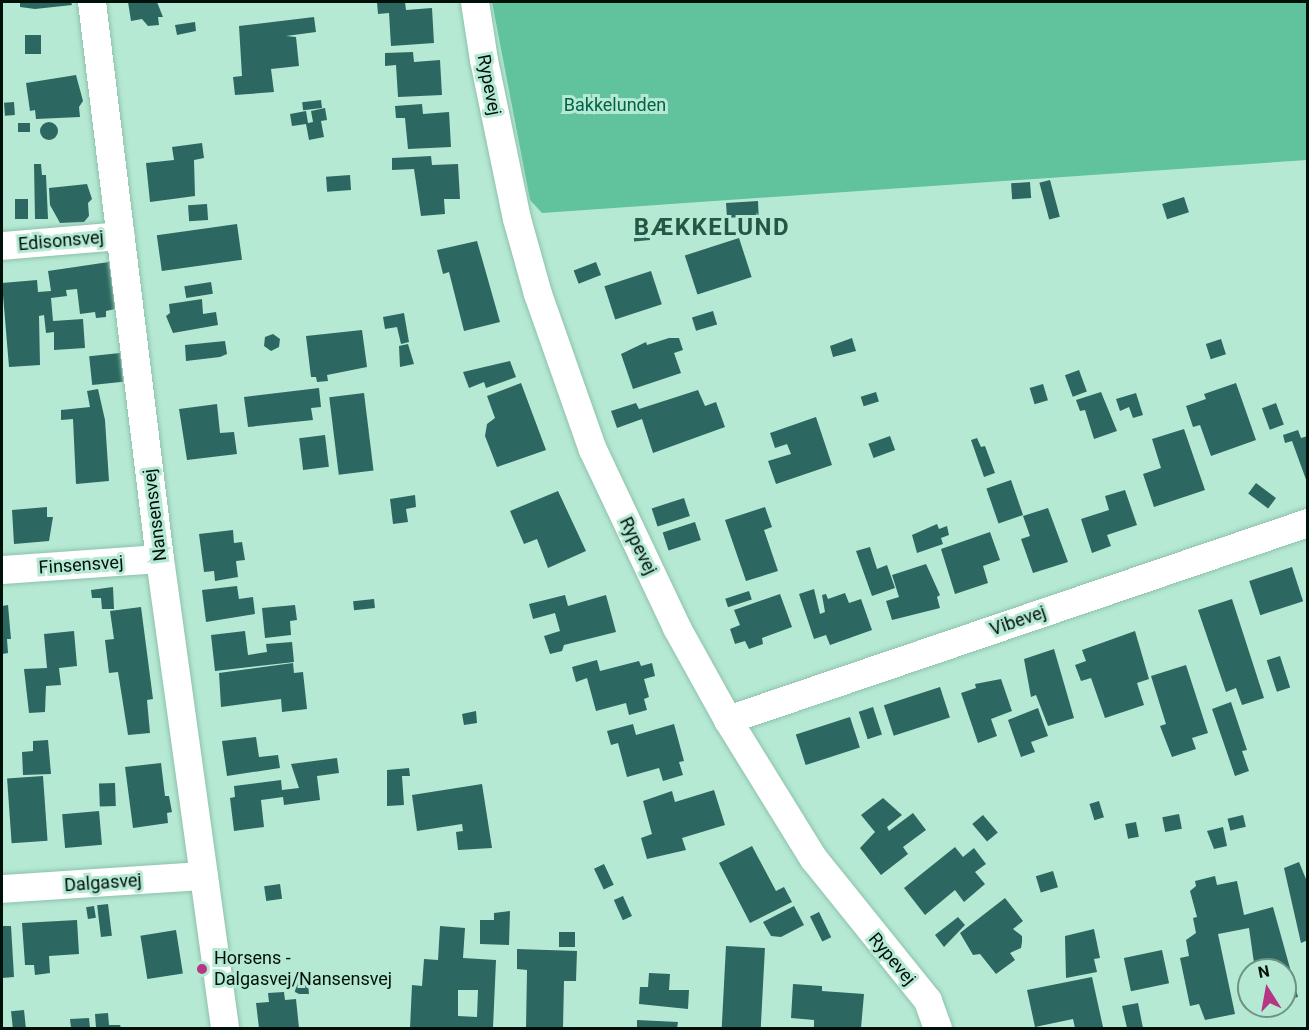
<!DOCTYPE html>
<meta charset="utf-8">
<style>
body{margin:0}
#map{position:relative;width:1309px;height:1030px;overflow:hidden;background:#b5e9d3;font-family:Roboto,sans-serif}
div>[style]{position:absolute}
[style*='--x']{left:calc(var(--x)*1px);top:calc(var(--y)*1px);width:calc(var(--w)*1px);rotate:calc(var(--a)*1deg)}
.green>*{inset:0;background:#61c29e}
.building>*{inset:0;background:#2c6761;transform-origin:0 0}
.round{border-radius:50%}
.roads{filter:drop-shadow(0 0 2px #8ec1ac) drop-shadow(0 0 2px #8ec1ac)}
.minor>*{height:28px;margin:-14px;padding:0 14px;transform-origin:14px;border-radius:14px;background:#fff}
.dots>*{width:16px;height:16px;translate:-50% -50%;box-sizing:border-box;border:3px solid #b5e9d3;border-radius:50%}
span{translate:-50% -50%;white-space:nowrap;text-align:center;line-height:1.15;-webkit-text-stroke:6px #b5e9d3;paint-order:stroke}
.street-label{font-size:18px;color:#00110a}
.park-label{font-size:18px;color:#036248}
.poi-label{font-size:18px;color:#00110a}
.left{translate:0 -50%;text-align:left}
.district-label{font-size:24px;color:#265746;font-weight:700;letter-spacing:1.5px}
.frame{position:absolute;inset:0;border:3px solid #00110a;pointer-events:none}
.north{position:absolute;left:1237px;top:958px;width:60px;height:60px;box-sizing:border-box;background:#b5e9d3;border:2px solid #6d9383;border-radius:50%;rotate:349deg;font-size:16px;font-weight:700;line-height:24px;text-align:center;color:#00110a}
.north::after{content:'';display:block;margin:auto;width:21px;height:27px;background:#b53683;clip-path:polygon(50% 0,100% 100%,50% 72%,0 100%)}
</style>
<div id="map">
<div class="green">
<div style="clip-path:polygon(492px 2px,1307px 2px,1307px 160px,542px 213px,530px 200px)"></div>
</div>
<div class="building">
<div style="clip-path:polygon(20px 2px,71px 2px,72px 5px,35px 9px,20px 7px)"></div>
<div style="clip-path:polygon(128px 2px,157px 2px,163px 17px,158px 17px,159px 25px,148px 26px,142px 19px,131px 21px)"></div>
<div style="clip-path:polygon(377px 2px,405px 2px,406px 10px,432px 8px,434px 43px,391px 46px,389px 13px,378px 14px)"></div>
<div style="clip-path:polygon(314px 17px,316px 32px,286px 36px,296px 37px,299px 66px,271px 69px,274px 92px,235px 95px,233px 77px,242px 76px,239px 26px)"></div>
<div style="clip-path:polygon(195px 22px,196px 31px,177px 35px,175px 25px)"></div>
<div style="left:41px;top:35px;width:19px;height:16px;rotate:90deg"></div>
<div style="clip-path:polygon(413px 52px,414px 62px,440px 60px,442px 95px,398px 97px,396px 65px,385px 66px,385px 53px)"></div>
<div style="clip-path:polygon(76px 75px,83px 101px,79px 107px,80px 117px,36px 119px,35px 110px,30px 111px,26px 83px)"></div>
<div style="left:321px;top:100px;width:8px;height:19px;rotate:83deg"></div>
<div style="left:14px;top:102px;width:13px;height:10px;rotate:86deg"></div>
<div style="clip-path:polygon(422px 104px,423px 114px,449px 112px,451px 147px,408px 149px,405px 118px,396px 118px,395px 106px)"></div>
<div style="clip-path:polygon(325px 108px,327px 120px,321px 121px,324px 137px,309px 140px,306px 124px,292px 126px,290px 114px,306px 111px,308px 123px,313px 122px,311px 111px)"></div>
<div class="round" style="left:40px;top:122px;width:18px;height:18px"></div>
<div style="left:18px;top:123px;width:12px;height:9px"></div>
<div style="clip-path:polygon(202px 143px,204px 158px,194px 160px,195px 196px,150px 202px,146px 163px,174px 160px,172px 147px)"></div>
<div style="clip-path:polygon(431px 156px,432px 165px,458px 164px,460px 199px,444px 199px,445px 214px,421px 216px,414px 169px,392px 170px,392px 158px)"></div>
<div style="clip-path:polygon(34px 164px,41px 164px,42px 175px,46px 175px,48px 219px,35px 219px)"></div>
<div style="left:350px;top:175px;width:15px;height:24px;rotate:86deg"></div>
<div style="left:1050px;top:180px;width:38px;height:11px;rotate:75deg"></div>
<div style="left:1030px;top:182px;width:16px;height:19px;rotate:86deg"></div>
<div style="clip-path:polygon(87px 184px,92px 199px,88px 203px,89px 216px,84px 222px,60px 223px,50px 205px,49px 188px)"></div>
<div style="left:1184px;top:197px;width:16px;height:23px;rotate:72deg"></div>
<div style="left:15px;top:199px;width:13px;height:20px"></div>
<div style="clip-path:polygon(758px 201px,759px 224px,741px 226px,741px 217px,727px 218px,726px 203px)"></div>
<div style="left:207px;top:204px;width:16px;height:19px;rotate:86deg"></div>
<div style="left:237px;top:224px;width:36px;height:81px;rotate:82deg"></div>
<div style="left:649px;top:230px;width:10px;height:16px;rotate:84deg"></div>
<div style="left:739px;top:238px;width:41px;height:57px;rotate:72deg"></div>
<div style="clip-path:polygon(477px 241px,500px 322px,464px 331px,449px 272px,443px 274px,437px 250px)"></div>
<div style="clip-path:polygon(109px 262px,115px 309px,106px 311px,106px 317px,96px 318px,95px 312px,80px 314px,77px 289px,66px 290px,67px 296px,51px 298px,53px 321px,83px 319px,85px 348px,54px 350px,54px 332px,46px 333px,44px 315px,39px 316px,40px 365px,9px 367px,2px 283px,37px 280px,38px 292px,51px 291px,48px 271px)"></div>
<div style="left:596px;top:262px;width:14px;height:24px;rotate:69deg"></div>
<div style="left:651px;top:271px;width:35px;height:49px;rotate:72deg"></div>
<div style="left:211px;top:282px;width:12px;height:27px;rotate:81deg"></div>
<div style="clip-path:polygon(202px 299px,203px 314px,216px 312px,218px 325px,173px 333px,166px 316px,170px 313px,169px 304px)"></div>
<div style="left:713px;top:311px;width:14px;height:22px;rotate:73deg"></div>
<div style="clip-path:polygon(404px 313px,409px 342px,401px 344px,397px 327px,385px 329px,383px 317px)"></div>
<div style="clip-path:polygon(362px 330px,367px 367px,327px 375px,328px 381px,317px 382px,316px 377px,311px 377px,306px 336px)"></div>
<div style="clip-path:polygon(273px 334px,280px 339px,279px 347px,271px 351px,264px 346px,265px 337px)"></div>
<div style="clip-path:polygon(669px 338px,679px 338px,683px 350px,674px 353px,681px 373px,633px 389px,621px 354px,646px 342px,647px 345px)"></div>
<div style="clip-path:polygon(852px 338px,856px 351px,833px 357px,830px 346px)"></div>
<div style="left:1221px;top:339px;width:16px;height:16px;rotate:72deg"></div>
<div style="clip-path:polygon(225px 341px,227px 354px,220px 357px,186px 361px,185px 345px)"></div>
<div style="clip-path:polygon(408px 344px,414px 364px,400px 367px,399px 346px)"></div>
<div style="left:120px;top:353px;width:29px;height:31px;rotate:84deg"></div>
<div style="clip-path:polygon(510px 361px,516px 377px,486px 388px,484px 382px,469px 388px,463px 372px)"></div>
<div style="left:1079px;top:370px;width:23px;height:15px;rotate:70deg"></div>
<div style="clip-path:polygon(521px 383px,546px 450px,497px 467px,485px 436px,487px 424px,495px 418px,487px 396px)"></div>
<div style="clip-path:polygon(1236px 383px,1256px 440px,1211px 456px,1200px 425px,1193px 427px,1186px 406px,1206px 399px,1204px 394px)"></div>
<div style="left:1043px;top:384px;width:17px;height:14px;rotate:73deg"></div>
<div style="clip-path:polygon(319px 388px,321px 407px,311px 408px,313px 420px,248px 427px,244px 397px)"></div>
<div style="clip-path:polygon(98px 389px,105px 420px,109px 481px,76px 484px,73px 419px,61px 420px,61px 410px,90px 407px,87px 391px)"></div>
<div style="clip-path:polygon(698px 390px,705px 406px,716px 402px,725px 427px,653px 453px,642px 419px,617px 428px,611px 411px,636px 403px,639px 409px)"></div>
<div style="left:876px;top:392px;width:10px;height:16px;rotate:73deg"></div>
<div style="clip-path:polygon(1101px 392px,1117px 431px,1094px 439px,1085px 410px,1080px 411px,1076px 400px)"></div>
<div style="left:364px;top:393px;width:78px;height:35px;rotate:83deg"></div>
<div style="clip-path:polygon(1136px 393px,1143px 415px,1133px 418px,1129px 407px,1120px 411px,1116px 399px)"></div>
<div style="left:1276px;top:403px;width:23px;height:15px;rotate:70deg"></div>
<div style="clip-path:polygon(217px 404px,220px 433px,234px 432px,237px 454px,187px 460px,179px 409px)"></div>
<div style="clip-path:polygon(816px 417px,832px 465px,776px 484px,768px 461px,791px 454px,787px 444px,775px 448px,770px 433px)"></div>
<div style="clip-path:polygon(1184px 429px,1205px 490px,1154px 507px,1143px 474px,1161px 468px,1152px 439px)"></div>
<div style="clip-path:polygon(1298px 430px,1301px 438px,1308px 436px,1308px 485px,1292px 441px,1285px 443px,1283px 435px)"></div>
<div style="left:325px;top:435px;width:32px;height:26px;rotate:83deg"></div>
<div style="left:890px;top:436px;width:15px;height:23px;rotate:70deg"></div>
<div style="clip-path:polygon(977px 438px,981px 447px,985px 446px,995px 473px,984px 477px,971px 440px)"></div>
<div style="left:1011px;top:480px;width:37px;height:26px;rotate:71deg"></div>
<div style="left:1256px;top:483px;width:25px;height:13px;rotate:37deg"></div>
<div style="clip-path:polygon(1125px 490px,1137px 525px,1107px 535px,1111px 546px,1092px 553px,1081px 519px,1109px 510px,1105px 496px)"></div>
<div style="clip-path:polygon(558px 491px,586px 551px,548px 568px,537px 539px,524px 544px,510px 511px)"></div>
<div style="clip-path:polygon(415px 495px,416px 507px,406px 509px,408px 522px,393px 524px,390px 499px)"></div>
<div style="left:684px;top:498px;width:19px;height:34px;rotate:72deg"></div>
<div style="clip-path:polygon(47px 507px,47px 517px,53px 517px,49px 541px,14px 544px,12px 510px)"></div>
<div style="clip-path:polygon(765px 507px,772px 527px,764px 530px,778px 571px,746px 581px,725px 520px)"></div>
<div style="clip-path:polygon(1048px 508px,1068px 562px,1033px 573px,1021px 539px,1030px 536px,1023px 516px)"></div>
<div style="left:695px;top:522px;width:19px;height:34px;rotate:72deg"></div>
<div style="clip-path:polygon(937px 524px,939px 529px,947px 526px,949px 535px,941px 538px,943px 544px,917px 553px,912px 535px)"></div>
<div style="clip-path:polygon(233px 530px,234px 543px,242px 542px,245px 560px,236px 561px,238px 577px,215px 581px,214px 571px,204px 572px,199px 534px)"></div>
<div style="clip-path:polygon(990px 532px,1000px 560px,983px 566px,988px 583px,955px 594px,941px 549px)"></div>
<div style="clip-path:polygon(870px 547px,877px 569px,887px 565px,895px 588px,872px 596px,856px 551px)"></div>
<div style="clip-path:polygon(926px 564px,940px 595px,937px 597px,940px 608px,892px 620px,886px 601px,899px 597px,892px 575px)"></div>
<div style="left:1292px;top:567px;width:36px;height:45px;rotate:72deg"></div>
<div style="clip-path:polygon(237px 586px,239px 599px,253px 597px,255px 614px,206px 622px,202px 590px)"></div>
<div style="clip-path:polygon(113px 587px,114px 609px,102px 609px,101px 598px,92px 598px,91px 590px)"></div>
<div style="clip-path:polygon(814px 589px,820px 614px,825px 612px,822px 595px,826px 594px,828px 599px,845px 593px,849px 603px,861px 599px,872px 630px,830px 645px,826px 635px,814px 639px,799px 594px)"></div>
<div style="left:749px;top:591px;width:9px;height:25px;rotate:72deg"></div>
<div style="clip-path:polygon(780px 594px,792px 627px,762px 638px,763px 644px,749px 649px,745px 641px,735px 644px,730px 629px,740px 625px,734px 610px)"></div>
<div style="clip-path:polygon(565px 595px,568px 606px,606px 595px,616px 632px,564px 645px,562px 651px,550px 654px,544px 636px,560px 631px,555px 613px,533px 619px,529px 604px)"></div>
<div style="left:374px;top:599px;width:9px;height:21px;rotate:84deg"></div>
<div style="clip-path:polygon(1232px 599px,1264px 698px,1242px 705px,1236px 688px,1226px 692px,1198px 610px)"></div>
<div style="clip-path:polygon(8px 605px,11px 639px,7px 639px,8px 653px,2px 654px,2px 606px)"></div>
<div style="clip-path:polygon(295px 605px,297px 620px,290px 621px,291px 635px,265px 638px,262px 608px)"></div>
<div style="clip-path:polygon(141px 607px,153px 699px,147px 700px,150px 733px,128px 735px,118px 672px,109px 673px,105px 640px,114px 639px,110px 611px)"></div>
<div style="clip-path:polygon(74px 631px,77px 666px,59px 668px,61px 685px,46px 686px,45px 712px,29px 713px,24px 669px,47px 668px,44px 634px)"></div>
<div style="clip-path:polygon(245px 631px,248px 655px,267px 652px,266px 644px,292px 642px,294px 662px,215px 671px,211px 635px)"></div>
<div style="clip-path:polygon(1135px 631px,1149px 679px,1137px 683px,1144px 705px,1105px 718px,1091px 678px,1081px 681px,1075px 665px,1086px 661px,1082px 650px)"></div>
<div style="clip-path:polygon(1054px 649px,1074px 718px,1048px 726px,1036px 695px,1031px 697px,1024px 659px)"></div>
<div style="left:1280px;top:656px;width:33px;height:14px;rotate:72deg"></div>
<div style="clip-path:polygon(597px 660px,600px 671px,639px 661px,641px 666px,652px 663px,655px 676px,644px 679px,649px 697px,644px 699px,647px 710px,629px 715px,626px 703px,596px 711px,587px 678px,576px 682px,572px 667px)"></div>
<div style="clip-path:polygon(293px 663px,294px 673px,303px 672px,307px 709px,282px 712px,281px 699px,221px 707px,219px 673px)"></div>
<div style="clip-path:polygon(1186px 665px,1208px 733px,1192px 738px,1196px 749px,1172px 757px,1160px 726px,1166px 724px,1151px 676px)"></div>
<div style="clip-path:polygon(1001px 679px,1012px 711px,991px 719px,997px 736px,978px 743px,961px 693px,976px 688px,975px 684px)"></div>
<div style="left:940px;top:687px;width:32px;height:59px;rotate:72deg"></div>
<div style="clip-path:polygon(1231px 702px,1247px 750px,1242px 751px,1249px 771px,1235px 776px,1212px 709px)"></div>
<div style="left:873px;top:707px;width:29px;height:15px;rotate:72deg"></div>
<div style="clip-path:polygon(1038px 708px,1048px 736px,1031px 742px,1035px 752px,1021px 757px,1008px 720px)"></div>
<div style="clip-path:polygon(476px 711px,477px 723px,464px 725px,462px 714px)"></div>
<div style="left:850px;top:717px;width:32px;height:57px;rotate:72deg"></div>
<div style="clip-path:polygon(633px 724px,636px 735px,674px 724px,684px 761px,679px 762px,683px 775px,663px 781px,659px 768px,627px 777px,618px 743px,611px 745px,607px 731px)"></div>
<div style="clip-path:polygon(256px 737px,259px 757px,278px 755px,280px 768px,227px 776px,222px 741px)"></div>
<div style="clip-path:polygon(48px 740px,51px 774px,23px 775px,22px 752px,33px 751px,33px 741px)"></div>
<div style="clip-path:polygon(337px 758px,339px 773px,317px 776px,320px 800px,284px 805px,283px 797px,261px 800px,264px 827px,234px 831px,230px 798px,235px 797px,234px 786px,281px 780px,282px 790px,299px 788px,291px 764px)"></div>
<div style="clip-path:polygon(161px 763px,165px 796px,169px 796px,172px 812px,167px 813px,168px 823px,133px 828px,125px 767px)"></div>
<div style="clip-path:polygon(409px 768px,410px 776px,402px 776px,404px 805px,387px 806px,387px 770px)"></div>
<div style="left:43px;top:776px;width:65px;height:36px;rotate:86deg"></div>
<div style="left:115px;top:783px;width:23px;height:16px;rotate:88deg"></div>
<div style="clip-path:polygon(482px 784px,492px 848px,458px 850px,456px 832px,463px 831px,462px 824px,417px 831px,412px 795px)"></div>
<div style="clip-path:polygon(714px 790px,725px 825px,682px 838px,686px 850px,647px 859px,641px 838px,652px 834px,643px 801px,672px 791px,675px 802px)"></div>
<div style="clip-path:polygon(883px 798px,902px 815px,887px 827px,889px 831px,913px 813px,926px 830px,903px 847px,908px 854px,881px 875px,860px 848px,875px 832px,861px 815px)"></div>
<div style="left:1099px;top:801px;width:17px;height:10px;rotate:73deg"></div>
<div style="left:99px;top:811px;width:34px;height:37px;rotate:85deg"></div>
<div style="left:1179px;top:814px;width:15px;height:17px;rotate:79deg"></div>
<div style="left:983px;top:815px;width:23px;height:14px;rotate:50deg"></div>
<div style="left:1243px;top:815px;width:12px;height:16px;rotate:76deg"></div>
<div style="left:1136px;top:822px;width:15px;height:11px;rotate:79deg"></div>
<div style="clip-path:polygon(1223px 827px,1227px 846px,1214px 849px,1207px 831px)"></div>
<div style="clip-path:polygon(752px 846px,776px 891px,784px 887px,792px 902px,750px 923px,719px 863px)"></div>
<div style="clip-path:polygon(955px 847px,963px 857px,974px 848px,986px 864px,975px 872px,985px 884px,964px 902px,955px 890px,925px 915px,904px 888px)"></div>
<div style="clip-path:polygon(1299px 862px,1308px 884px,1308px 940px,1301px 943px,1284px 868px)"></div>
<div style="left:604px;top:864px;width:23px;height:11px;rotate:65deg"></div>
<div style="left:1053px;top:871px;width:17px;height:18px;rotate:73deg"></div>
<div style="clip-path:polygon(1215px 876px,1217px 885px,1237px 881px,1244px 915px,1273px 907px,1298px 997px,1285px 1000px,1285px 970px,1255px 970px,1249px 928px,1218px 934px,1235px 1014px,1205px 1020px,1199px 1004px,1190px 1006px,1180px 958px,1189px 956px,1186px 940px,1196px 933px,1193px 918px,1197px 917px,1190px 891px,1196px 886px,1195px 881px)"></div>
<div style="left:280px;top:884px;width:15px;height:16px;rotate:82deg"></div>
<div style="left:623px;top:896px;width:22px;height:10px;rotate:66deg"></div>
<div style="clip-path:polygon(1005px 898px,1023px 921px,1013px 929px,1022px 936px,1022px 942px,1021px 948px,1010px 953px,1015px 960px,996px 974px,980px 954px,973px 955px,960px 933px)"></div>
<div style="left:108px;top:904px;width:32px;height:11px;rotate:83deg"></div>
<div style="left:94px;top:906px;width:12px;height:8px;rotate:81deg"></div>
<div style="clip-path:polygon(794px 906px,804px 925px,781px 937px,771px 936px,763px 922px)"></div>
<div style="clip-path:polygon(510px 911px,509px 945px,480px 944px,480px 920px,494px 920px,494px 913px)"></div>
<div style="left:819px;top:912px;width:28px;height:10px;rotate:64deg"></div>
<div style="clip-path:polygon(958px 917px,965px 925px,944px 947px,935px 935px)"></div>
<div style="clip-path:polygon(77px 920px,79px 954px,49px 956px,50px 973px,35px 975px,34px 965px,25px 965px,22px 923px)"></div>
<div style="clip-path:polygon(2px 926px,11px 926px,14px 977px,2px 978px)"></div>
<div style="clip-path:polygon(evenodd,440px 926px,465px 928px,463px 958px,496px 960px,493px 1028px,410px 1028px,412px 985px,422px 986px,424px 959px,438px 960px,440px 926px,458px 990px,478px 990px,477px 1017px,458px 1016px,458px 990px)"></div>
<div style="clip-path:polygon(1094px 929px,1100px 958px,1094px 959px,1097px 972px,1066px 978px,1065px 936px)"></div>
<div style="left:176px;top:930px;width:44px;height:36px;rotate:81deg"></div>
<div style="left:559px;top:932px;width:16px;height:15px"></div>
<div style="left:726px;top:946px;width:39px;height:82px;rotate:3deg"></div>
<div style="clip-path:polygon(517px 949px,577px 951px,576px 981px,564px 981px,563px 1028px,526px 1028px,527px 970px,517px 969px)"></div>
<div style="left:1162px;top:950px;width:34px;height:39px;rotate:78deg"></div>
<div style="clip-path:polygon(649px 973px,670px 974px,669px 990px,689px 990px,688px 1009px,639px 1004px,640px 987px,648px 987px)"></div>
<div style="clip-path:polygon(307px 974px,309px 994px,299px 994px,295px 992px,296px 975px)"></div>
<div style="clip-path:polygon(1092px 977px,1103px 1027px,1075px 1028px,1073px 1019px,1035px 1027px,1027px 990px)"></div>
<div style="clip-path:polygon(793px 984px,822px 986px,822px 991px,864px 994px,861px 1028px,814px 1028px,814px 1020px,791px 1018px)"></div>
<div style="clip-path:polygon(284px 992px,285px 1000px,296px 999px,299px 1028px,259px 1028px,256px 1003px,269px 1002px,268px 993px)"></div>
<div style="clip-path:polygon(1138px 1003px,1143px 1028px,1127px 1028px,1122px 1006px)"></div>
<div style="left:24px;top:1010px;width:18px;height:13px;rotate:84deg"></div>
<div style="clip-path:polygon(108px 1013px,109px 1025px,120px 1025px,121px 1028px,96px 1028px,95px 1014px)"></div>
<div style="clip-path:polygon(89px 1018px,90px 1028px,71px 1028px,70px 1019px)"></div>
<div style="clip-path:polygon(637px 1020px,678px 1022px,677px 1028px,637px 1028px)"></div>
</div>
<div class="roads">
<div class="minor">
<div style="--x:92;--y:2;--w:561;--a:83.04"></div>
<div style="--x:160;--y:559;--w:473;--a:82.1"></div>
<div style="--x:475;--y:2;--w:59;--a:81.2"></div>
<div style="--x:484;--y:60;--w:162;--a:78.3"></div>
<div style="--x:517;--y:219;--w:78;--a:74.4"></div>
<div style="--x:538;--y:294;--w:165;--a:70.6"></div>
<div style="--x:593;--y:450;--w:197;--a:64.7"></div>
<div style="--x:677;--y:628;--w:105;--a:61"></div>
<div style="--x:728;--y:720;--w:163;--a:58.3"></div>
<div style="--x:814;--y:859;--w:182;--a:51.2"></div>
<div style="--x:928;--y:1001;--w:29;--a:70"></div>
<div style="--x:2;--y:246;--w:119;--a:-4.8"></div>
<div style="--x:2;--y:570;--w:158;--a:-4"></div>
<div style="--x:728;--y:720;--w:613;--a:-18.76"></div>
<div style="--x:2;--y:889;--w:202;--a:-3.7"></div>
</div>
</div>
<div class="dots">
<div style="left:202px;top:969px;background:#b53683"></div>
</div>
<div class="street-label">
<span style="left:489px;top:85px;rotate:79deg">Rypevej</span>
<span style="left:61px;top:241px;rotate:-5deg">Edisonsvej</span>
<span style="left:155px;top:515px;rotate:-97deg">Nansensvej</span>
<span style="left:638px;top:546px;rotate:64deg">Rypevej</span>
<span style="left:81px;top:565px;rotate:-4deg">Finsensvej</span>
<span style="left:1018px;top:621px;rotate:-19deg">Vibevej</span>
<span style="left:103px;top:883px;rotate:-4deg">Dalgasvej</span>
<span style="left:892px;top:959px;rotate:50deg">Rypevej</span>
</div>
<div class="park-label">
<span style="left:615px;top:105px">Bakkelunden</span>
</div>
<div class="poi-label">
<span class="left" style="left:214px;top:969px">Horsens -<br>Dalgasvej/Nansensvej</span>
</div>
<div class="district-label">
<span style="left:712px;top:228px">BÆKKELUND</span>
</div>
<div class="frame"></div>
<div class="north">N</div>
</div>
